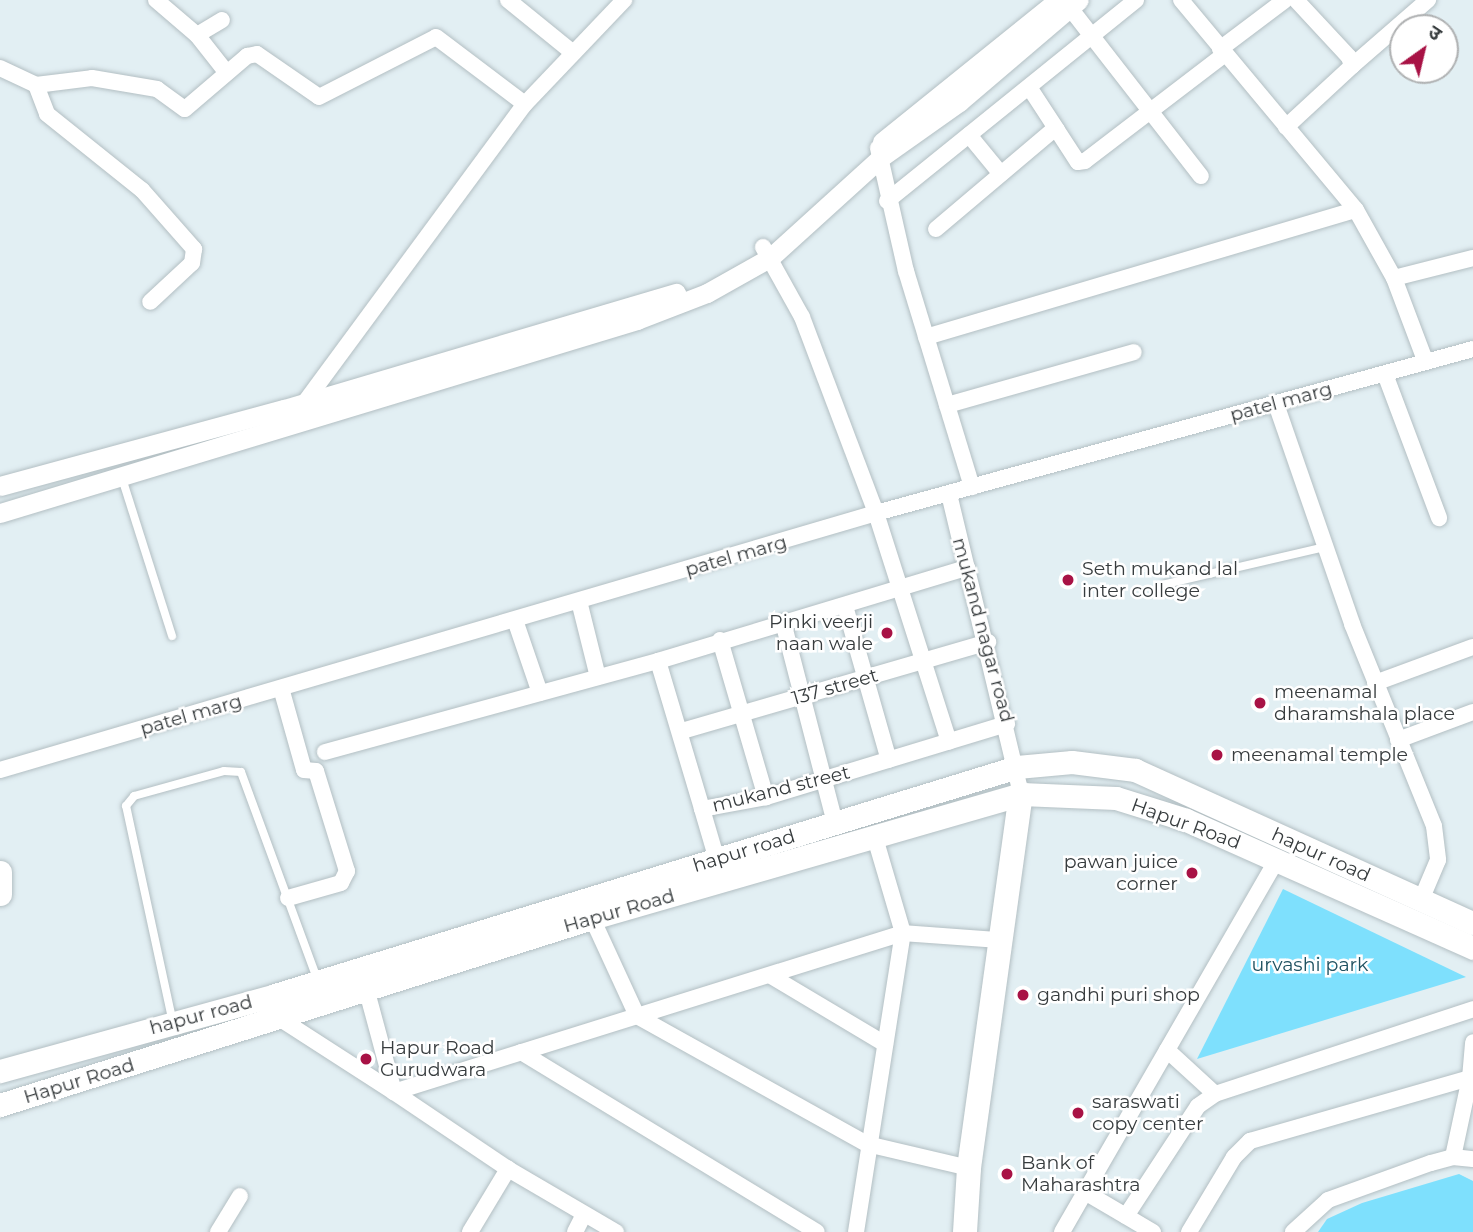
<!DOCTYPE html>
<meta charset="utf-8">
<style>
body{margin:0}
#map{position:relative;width:1473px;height:1232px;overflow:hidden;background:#e2eff3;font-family:Montserrat,"Noto Sans Devanagari",sans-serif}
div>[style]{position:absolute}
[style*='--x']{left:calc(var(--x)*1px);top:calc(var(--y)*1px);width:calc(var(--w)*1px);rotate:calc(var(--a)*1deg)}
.green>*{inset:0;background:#7ee0fd}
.roads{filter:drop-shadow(0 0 2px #b3bfc3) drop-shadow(0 0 2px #b3bfc3)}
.service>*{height:8px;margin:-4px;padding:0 4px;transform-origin:4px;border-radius:4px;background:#fff}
.minor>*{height:16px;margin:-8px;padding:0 8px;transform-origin:8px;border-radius:8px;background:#fff}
.tertiary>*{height:19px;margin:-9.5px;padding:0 9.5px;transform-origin:9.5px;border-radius:9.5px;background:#fff}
.secondary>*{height:23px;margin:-11.5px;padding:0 11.5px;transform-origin:11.5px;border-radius:11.5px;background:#fff}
.primary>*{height:24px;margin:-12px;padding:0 12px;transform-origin:12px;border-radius:12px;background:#fff}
.dots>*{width:19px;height:19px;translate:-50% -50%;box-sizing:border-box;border:4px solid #fff;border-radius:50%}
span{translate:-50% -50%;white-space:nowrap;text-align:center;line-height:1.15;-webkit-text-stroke:5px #fff;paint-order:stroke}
.street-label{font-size:19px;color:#373c3e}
.poi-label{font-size:19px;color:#373c3e}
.left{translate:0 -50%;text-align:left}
.right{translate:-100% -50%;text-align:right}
.park-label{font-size:19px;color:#205261}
.north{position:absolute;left:1389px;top:14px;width:70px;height:70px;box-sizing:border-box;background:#fff;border:2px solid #afb1b2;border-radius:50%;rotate:34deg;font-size:19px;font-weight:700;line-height:28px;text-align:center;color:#373c3e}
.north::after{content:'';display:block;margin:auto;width:24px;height:32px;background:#a81245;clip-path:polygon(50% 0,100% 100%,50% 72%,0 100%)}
</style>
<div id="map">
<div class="green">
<div style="clip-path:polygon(1283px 889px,1466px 977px,1197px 1059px)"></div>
<div style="clip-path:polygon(1459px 1174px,1473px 1181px,1473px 1232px,1318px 1232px,1327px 1219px,1362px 1203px)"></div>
</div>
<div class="roads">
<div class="service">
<div style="--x:121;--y:475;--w:169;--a:72.4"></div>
<div style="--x:1166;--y:584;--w:163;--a:-13.1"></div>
<div style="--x:173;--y:1023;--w:222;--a:-102.2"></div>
<div style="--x:126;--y:806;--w:13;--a:-51"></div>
<div style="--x:134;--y:796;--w:93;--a:-15.5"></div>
<div style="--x:224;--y:771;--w:17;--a:3"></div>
<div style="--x:241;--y:772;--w:221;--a:69.8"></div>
</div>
<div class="minor">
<div style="--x:156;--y:0;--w:54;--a:40.5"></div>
<div style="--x:197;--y:35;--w:29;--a:-31"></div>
<div style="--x:508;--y:0;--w:82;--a:39.1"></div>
<div style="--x:1181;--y:0;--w:273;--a:50.2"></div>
<div style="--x:1356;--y:210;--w:78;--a:60.8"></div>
<div style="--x:1394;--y:278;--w:88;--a:69.3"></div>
<div style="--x:1070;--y:8;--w:213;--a:52.1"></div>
<div style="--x:197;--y:35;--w:48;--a:51.7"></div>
<div style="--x:1220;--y:49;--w:81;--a:-37"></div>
<div style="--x:1352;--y:66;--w:101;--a:-41"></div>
<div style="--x:0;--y:68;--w:40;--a:25"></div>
<div style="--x:36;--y:85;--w:56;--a:-7.1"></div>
<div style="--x:92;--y:78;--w:66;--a:9.6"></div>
<div style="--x:157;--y:89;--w:34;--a:36"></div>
<div style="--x:185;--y:109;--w:82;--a:-40.5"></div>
<div style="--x:247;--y:56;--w:10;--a:-11"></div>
<div style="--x:257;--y:54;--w:75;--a:34.7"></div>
<div style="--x:319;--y:97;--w:131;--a:-27.1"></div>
<div style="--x:436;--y:37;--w:111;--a:37"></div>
<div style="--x:36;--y:85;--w:31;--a:69"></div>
<div style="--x:47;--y:114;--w:122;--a:38.7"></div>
<div style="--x:142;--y:190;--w:79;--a:48.6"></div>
<div style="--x:194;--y:249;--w:14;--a:98"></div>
<div style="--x:192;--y:263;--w:57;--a:137.1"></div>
<div style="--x:1029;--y:87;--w:51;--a:56.9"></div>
<div style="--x:1286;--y:127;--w:90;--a:-42.7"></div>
<div style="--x:1352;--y:66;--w:9;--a:-108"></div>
<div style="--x:1349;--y:57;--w:78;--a:-132.9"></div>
<div style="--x:969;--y:135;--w:50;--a:50.6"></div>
<div style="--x:878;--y:148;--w:126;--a:77.2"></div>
<div style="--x:906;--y:271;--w:226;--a:73"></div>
<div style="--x:887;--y:201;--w:320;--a:-38.9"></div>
<div style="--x:936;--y:229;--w:152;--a:-40.2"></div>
<div style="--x:1052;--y:131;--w:5;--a:-11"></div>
<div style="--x:1057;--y:130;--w:38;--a:57"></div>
<div style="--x:1078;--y:162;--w:7;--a:-8"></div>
<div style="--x:1085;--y:161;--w:176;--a:-37.4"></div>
<div style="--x:763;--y:247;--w:80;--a:60.9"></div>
<div style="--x:802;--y:317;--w:210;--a:69.3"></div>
<div style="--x:876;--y:513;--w:240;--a:72.3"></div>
<div style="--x:1394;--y:278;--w:81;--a:-14.2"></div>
<div style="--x:926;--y:337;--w:448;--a:-16.5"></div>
<div style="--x:1385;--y:374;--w:154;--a:69.4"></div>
<div style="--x:305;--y:402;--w:370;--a:-53.6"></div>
<div style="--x:525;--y:104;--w:144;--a:-46.4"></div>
<div style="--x:1276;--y:404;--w:233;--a:70.9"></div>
<div style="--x:1352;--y:624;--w:218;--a:67.9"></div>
<div style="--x:1434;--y:826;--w:34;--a:83"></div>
<div style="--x:1438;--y:860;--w:43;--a:113"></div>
<div style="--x:947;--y:405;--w:194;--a:-15.8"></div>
<div style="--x:949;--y:494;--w:309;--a:76.5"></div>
<div style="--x:579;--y:601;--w:78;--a:76"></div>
<div style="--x:845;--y:606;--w:160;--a:74.1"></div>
<div style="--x:515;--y:620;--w:77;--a:71.1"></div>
<div style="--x:783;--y:622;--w:208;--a:75.5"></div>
<div style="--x:720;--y:640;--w:164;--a:73.7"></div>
<div style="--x:658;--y:661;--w:154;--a:73.4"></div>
<div style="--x:702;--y:809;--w:65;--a:-10.6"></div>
<div style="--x:766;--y:797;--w:252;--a:-16.9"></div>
<div style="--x:1375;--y:683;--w:104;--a:-20.2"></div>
<div style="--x:281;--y:688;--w:85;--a:74.3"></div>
<div style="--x:304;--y:770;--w:12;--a:5"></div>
<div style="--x:316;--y:771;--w:105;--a:72.8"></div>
<div style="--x:347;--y:871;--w:13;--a:117"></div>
<div style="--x:341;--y:883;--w:55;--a:164.2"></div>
<div style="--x:682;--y:731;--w:319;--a:-16.2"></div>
<div style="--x:1398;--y:740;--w:80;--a:-20.5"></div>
<div style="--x:325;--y:752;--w:345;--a:-15.3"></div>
<div style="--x:658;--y:661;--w:323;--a:-16.8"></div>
<div style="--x:0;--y:770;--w:913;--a:-16.35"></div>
<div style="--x:876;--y:513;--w:619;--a:-15.36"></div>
<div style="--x:702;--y:809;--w:53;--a:73.6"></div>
<div style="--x:592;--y:918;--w:108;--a:65.3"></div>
<div style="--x:637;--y:1016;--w:263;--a:29.1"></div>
<div style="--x:867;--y:1144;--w:105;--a:13.2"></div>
<div style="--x:771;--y:976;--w:133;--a:30.8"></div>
<div style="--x:366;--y:988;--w:108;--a:74.9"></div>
<div style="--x:394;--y:1092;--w:138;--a:34"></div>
<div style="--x:508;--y:1169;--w:125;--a:30.3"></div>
<div style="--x:279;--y:1018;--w:137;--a:32.8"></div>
<div style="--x:394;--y:1092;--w:533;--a:-17.35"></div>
<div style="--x:903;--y:933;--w:96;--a:4.2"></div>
<div style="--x:1167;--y:1050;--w:65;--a:42.5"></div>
<div style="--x:521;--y:1052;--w:346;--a:31.3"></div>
<div style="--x:1453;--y:1157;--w:81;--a:-77.9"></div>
<div style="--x:1470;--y:1078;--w:36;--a:-85"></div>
<div style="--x:1085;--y:1192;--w:384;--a:-60"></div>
<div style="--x:1126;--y:1216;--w:131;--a:-56.8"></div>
<div style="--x:1198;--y:1106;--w:21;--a:-35"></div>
<div style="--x:1215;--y:1094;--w:272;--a:-18.2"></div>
<div style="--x:218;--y:1232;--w:42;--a:-58.6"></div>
<div style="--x:470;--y:1232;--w:74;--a:-58.9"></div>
<div style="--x:575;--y:1232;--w:20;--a:-63"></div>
<div style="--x:856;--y:1232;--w:303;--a:-81.1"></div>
<div style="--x:903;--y:933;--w:99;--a:-106.4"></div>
<div style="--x:1062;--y:1232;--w:46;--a:-60.1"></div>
<div style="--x:1085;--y:1192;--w:79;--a:30.5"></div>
<div style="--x:1189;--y:1232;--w:87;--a:-59"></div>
<div style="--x:1234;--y:1157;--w:23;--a:-45"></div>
<div style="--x:1250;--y:1141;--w:229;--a:-16"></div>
<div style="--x:1293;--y:1232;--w:47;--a:-42.4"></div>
<div style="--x:1328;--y:1200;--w:109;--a:-19.8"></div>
<div style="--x:1431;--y:1163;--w:23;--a:-15"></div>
<div style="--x:1453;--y:1157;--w:20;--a:6"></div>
</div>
<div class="tertiary">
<div style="--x:882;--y:142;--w:226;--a:-38.9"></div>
<div style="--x:0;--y:486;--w:294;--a:-15.2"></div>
<div style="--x:284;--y:409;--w:409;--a:-16.5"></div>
<div style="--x:0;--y:513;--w:666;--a:-16.86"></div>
<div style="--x:637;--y:320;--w:75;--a:-21.1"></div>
<div style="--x:707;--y:293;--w:73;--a:-29.4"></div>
<div style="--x:771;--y:257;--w:147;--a:-42.2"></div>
<div style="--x:880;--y:158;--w:97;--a:-35.3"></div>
<div style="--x:959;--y:102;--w:157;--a:-40.4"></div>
</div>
<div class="secondary">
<div style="--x:0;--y:872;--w:22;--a:90"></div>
<div style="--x:0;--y:1071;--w:285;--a:-15.4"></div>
<div style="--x:275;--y:995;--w:776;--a:-17.08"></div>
<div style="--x:1017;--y:767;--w:55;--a:-5.2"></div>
<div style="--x:1072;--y:762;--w:64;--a:7.2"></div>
<div style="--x:1135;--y:770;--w:371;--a:24.4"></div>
<div style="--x:0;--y:1105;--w:621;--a:-17.53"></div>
<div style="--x:592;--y:918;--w:447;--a:-16.1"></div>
<div style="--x:1021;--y:794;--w:95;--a:2.4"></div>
<div style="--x:1116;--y:798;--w:73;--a:17.4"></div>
<div style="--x:1186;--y:820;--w:314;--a:24"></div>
</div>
<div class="primary">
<div style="--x:965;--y:1232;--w:64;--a:-86.4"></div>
<div style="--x:969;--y:1168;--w:378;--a:-82.1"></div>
</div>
</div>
<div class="dots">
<div style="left:1068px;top:580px;background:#a81245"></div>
<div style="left:887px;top:633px;background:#a81245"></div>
<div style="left:1260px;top:703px;background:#a81245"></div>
<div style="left:1217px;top:755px;background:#a81245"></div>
<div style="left:1192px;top:873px;background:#a81245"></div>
<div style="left:1023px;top:995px;background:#a81245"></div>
<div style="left:366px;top:1059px;background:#a81245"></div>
<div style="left:1078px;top:1113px;background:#a81245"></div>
<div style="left:1007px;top:1174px;background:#a81245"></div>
</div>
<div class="street-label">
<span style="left:1281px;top:402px;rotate:-15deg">patel marg</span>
<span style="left:736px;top:556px;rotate:-16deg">patel marg</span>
<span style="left:983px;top:630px;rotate:75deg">mukand nagar road</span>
<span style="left:835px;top:687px;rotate:-16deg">137 street</span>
<span style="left:191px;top:715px;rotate:-16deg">patel marg</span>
<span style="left:781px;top:789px;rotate:-14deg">mukand street</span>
<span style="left:1186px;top:824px;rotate:20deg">Hapur Road</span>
<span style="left:744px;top:851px;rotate:-17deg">hapur road</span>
<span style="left:1321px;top:855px;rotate:24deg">hapur road</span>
<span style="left:619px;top:911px;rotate:-16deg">Hapur Road</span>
<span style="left:201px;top:1015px;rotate:-15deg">hapur road</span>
<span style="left:79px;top:1081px;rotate:-17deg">Hapur Road</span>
</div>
<div class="poi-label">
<span class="left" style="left:1082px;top:580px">Seth mukand lal<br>inter college</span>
<span class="right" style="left:873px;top:633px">Pinki veerji<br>naan wale</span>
<span class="left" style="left:1274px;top:703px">meenamal<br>dharamshala place</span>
<span class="left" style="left:1231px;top:755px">meenamal temple</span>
<span class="right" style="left:1178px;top:873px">pawan juice<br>corner</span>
<span class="left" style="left:1037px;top:995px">gandhi puri shop</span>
<span class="left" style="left:380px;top:1059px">Hapur Road<br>Gurudwara</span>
<span class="left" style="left:1092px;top:1113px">saraswati<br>copy center</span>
<span class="left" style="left:1021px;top:1174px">Bank of<br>Maharashtra</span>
</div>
<div class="park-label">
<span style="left:1310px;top:965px">urvashi park</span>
</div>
<div class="north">उ</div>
</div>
